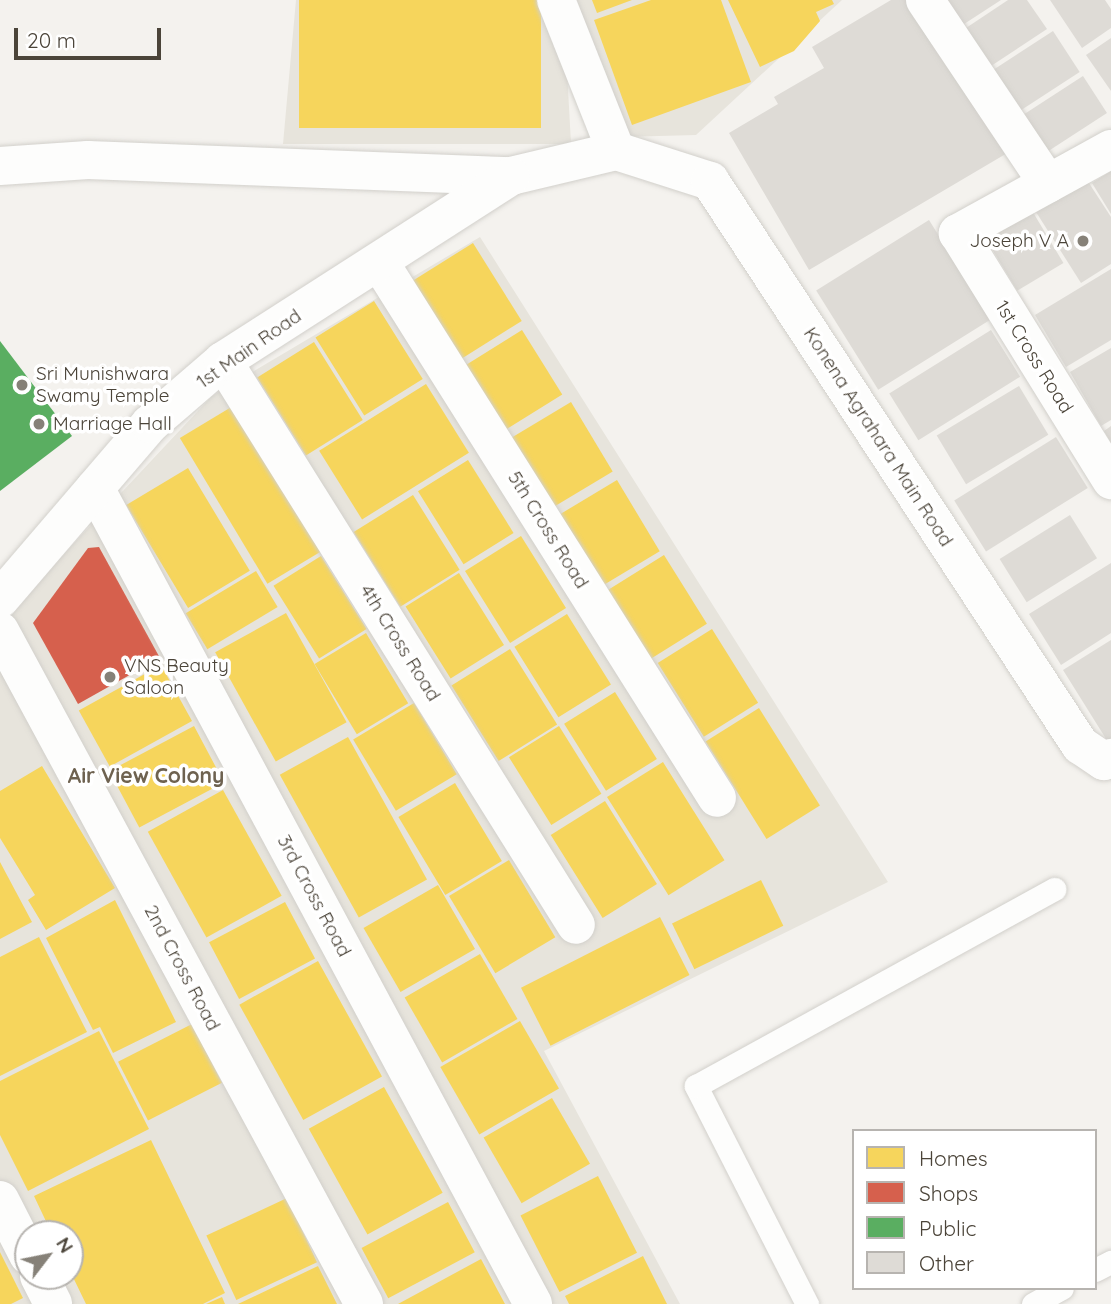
<!DOCTYPE html>
<style>
body{margin:0}
#map{position:relative;width:1111px;height:1304px;overflow:hidden;background:#f4f2ee;font-family:Quicksand,sans-serif}
div>[style]{position:absolute}
[style*='--x']{left:calc(var(--x)*1px);top:calc(var(--y)*1px);width:calc(var(--w)*1px);rotate:calc(var(--a)*1deg)}
.residential>*{inset:0;background:#e7e4dc}
.homes>*{inset:0;background:#f6d55c;transform-origin:0 0}
.shops>*{inset:0;background:#d6604d}
.public>*{inset:0;background:#5aae61}
.building>*{inset:0;background:#dedbd6;transform-origin:0 0}
.roads{filter:drop-shadow(0 0 2px #d2d0cb) drop-shadow(0 0 2px #d2d0cb)}
.service>*{height:23px;margin:-11.5px;padding:0 11.5px;transform-origin:11.5px;border-radius:11.5px;background:#fdfdfc}
.minor>*{height:38px;margin:-19px;padding:0 19px;transform-origin:19px;border-radius:19px;background:#fdfdfc}
.dots>*{width:19px;height:19px;translate:-50% -50%;box-sizing:border-box;border:4px solid #fff;border-radius:50%}
span{translate:-50% -50%;white-space:nowrap;text-align:center;line-height:1.15;-webkit-text-stroke:7px #fff;paint-order:stroke}
.poi-label{font-size:19px;color:#4b4439}
.right{translate:-100% -50%;text-align:right}
.left{translate:0 -50%;text-align:left}
.street-label{font-size:19px;color:#4b4439}
.neighbourhood-label{font-size:21px;color:#6e6250;font-weight:700}
.legend{position:absolute;left:852px;top:1129px;width:245px;height:161px;box-sizing:border-box;background:#fff;border:2px solid #b7b4b0;margin:0;padding:9px 12px;list-style:none;font-size:21px;color:#4b4439}
.legend li{display:flex;align-items:center;gap:14px;height:35px}
.legend b{width:35px;border:2px solid #b7b4b0}
.north{position:absolute;left:14px;top:1220px;width:70px;height:70px;box-sizing:border-box;background:#fff;border:2px solid #b7b4b0;border-radius:50%;rotate:58deg;font-size:19px;font-weight:700;line-height:28px;text-align:center;color:#4b4439}
.north::after{content:'';display:block;margin:auto;width:24px;height:32px;background:#868178;clip-path:polygon(50% 0,100% 100%,50% 72%,0 100%)}
.scale{position:absolute;left:14px;top:28px;width:147px;height:32px;box-sizing:border-box;border:4px solid #4b4439;border-top:0;padding-left:9px;font-size:21px;line-height:24px;white-space:nowrap;color:#4b4439;-webkit-text-stroke:5px #fff;paint-order:stroke}
</style>
<div id="map">
<div class="residential">
<div style="clip-path:polygon(296px 0,557px 0,564px 16px,571px 144px,283px 144px)"></div>
<div style="clip-path:polygon(574px 0,842px 0,696px 135px,622px 137px)"></div>
<div style="clip-path:polygon(evenodd,480px 237px,888px 882px,544px 1051px,680px 1304px,0 1304px,0 622px,212px 396px,480px 237px,28px 1234px,70px 1234px,70px 1276px,28px 1276px,28px 1234px)"></div>
</div>
<div class="homes">
<div style="left:299px;top:0;width:242px;height:128px"></div>
<div style="clip-path:polygon(592px 0,632px 0,597px 13px)"></div>
<div style="clip-path:polygon(651px 0,721px 0,751px 82px,632px 125px,594px 20px)"></div>
<div style="clip-path:polygon(728px 0,832px 0,834px 4px,816px 12px,820px 21px,794px 51px,760px 67px)"></div>
<div style="left:473px;top:243px;width:92px;height:72px;rotate:58deg"></div>
<div style="left:374px;top:301px;width:92px;height:69px;rotate:58deg"></div>
<div style="left:522px;top:330px;width:76px;height:68px;rotate:58deg"></div>
<div style="left:314px;top:342px;width:92px;height:67px;rotate:58deg"></div>
<div style="left:426px;top:384px;width:81px;height:126px;rotate:58deg"></div>
<div style="left:571px;top:402px;width:81px;height:70px;rotate:59deg"></div>
<div style="left:233px;top:406px;width:170px;height:62px;rotate:59deg"></div>
<div style="left:468px;top:460px;width:86px;height:59px;rotate:58deg"></div>
<div style="left:188px;top:468px;width:120px;height:72px;rotate:59deg"></div>
<div style="left:617px;top:480px;width:83px;height:66px;rotate:59deg"></div>
<div style="left:413px;top:495px;width:88px;height:70px;rotate:58deg"></div>
<div style="left:521px;top:536px;width:85px;height:66px;rotate:58deg"></div>
<div style="left:664px;top:555px;width:81px;height:68px;rotate:58deg"></div>
<div style="left:321px;top:556px;width:86px;height:56px;rotate:58deg"></div>
<div style="left:256px;top:571px;width:42px;height:82px;rotate:59deg"></div>
<div style="left:459px;top:573px;width:85px;height:63px;rotate:58deg"></div>
<div style="left:286px;top:613px;width:125px;height:81px;rotate:61deg"></div>
<div style="left:567px;top:614px;width:83px;height:62px;rotate:58deg"></div>
<div style="left:712px;top:629px;width:87px;height:64px;rotate:58deg"></div>
<div style="left:366px;top:633px;width:82px;height:60px;rotate:59deg"></div>
<div style="left:510px;top:649px;width:89px;height:69px;rotate:58deg"></div>
<div style="left:161px;top:665px;width:64px;height:94px;rotate:61deg"></div>
<div style="left:615px;top:692px;width:79px;height:60px;rotate:58deg"></div>
<div style="left:414px;top:703px;width:83px;height:71px;rotate:59deg"></div>
<div style="left:759px;top:708px;width:115px;height:63px;rotate:58deg"></div>
<div style="left:194px;top:726px;width:64px;height:96px;rotate:62deg"></div>
<div style="left:559px;top:726px;width:80px;height:59px;rotate:58deg"></div>
<div style="left:348px;top:737px;width:163px;height:78px;rotate:61deg"></div>
<div style="left:663px;top:762px;width:116px;height:66px;rotate:58deg"></div>
<div style="clip-path:polygon(42px 766px,115px 888px,46px 930px,28px 900px,35px 895px,0 838px,0 791px)"></div>
<div style="left:455px;top:783px;width:91px;height:66px;rotate:59deg"></div>
<div style="left:223px;top:790px;width:121px;height:86px;rotate:61deg"></div>
<div style="left:605px;top:801px;width:98px;height:64px;rotate:58deg"></div>
<div style="left:509px;top:860px;width:90px;height:70px;rotate:59deg"></div>
<div style="clip-path:polygon(0 862px,32px 922px,0 939px)"></div>
<div style="left:761px;top:880px;width:51px;height:99px;rotate:64deg"></div>
<div style="left:438px;top:885px;width:74px;height:86px;rotate:60deg"></div>
<div style="clip-path:polygon(115px 900px,176px 1022px,113px 1053px,100px 1027px,93px 1030px,46px 938px)"></div>
<div style="left:285px;top:902px;width:64px;height:86px;rotate:62deg"></div>
<div style="left:660px;top:917px;width:65px;height:156px;rotate:63deg"></div>
<div style="clip-path:polygon(39px 937px,87px 1032px,0 1076px,0 957px)"></div>
<div style="left:480px;top:954px;width:75px;height:87px;rotate:60deg"></div>
<div style="left:318px;top:961px;width:132px;height:90px;rotate:61deg"></div>
<div style="left:520px;top:1021px;width:78px;height:92px;rotate:60deg"></div>
<div style="left:192px;top:1024px;width:66px;height:83px;rotate:63deg"></div>
<div style="clip-path:polygon(99px 1031px,149px 1129px,28px 1191px,0 1135px,0 1081px)"></div>
<div style="left:384px;top:1087px;width:121px;height:86px;rotate:61deg"></div>
<div style="left:552px;top:1098px;width:76px;height:79px;rotate:60deg"></div>
<div style="clip-path:polygon(151px 1140px,225px 1293px,203px 1304px,86px 1304px,70px 1271px,70px 1234px,52px 1234px,34px 1196px)"></div>
<div style="left:598px;top:1176px;width:86px;height:87px;rotate:63deg"></div>
<div style="left:287px;top:1198px;width:71px;height:89px;rotate:65deg"></div>
<div style="left:448px;top:1202px;width:57px;height:98px;rotate:62deg"></div>
<div style="clip-path:polygon(0 1252px,23px 1298px,11px 1304px,0 1304px)"></div>
<div style="clip-path:polygon(643px 1256px,667px 1304px,569px 1304px,565px 1296px)"></div>
<div style="clip-path:polygon(481px 1259px,505px 1304px,398px 1304px)"></div>
<div style="clip-path:polygon(318px 1266px,337px 1304px,238px 1304px)"></div>
<div style="clip-path:polygon(222px 1297px,225px 1304px,206px 1304px)"></div>
</div>
<div class="shops">
<div style="clip-path:polygon(99px 547px,160px 658px,78px 704px,33px 623px,88px 548px)"></div>
</div>
<div class="public">
<div style="clip-path:polygon(0 341px,72px 436px,0 491px)"></div>
</div>
<div class="building">
<div style="clip-path:polygon(891px 0,920px 0,1009px 152px,809px 270px,729px 133px,778px 104px,774px 97px,824px 68px,812px 47px)"></div>
<div style="clip-path:polygon(944px 0,1001px 0,961px 26px)"></div>
<div style="clip-path:polygon(1008px 0,1027px 0,1047px 29px,991px 66px,966px 28px)"></div>
<div style="clip-path:polygon(1050px 0,1105px 0,1111px 9px,1111px 28px,1082px 48px)"></div>
<div style="left:1053px;top:31px;width:49px;height:71px;rotate:57deg"></div>
<div style="clip-path:polygon(1111px 38px,1111px 91px,1086px 55px)"></div>
<div style="left:1083px;top:76px;width:44px;height:73px;rotate:57deg"></div>
<div style="clip-path:polygon(1111px 171px,1111px 214px,1092px 183px)"></div>
<div style="clip-path:polygon(1087px 180px,1111px 217px,1111px 264px,1081px 283px,1036px 212px)"></div>
<div style="left:1031px;top:209px;width:63px;height:54px;rotate:59deg"></div>
<div style="left:929px;top:220px;width:117px;height:133px;rotate:58deg"></div>
<div style="clip-path:polygon(1111px 269px,1111px 340px,1066px 367px,1035px 315px)"></div>
<div style="left:991px;top:330px;width:55px;height:120px;rotate:58deg"></div>
<div style="clip-path:polygon(1111px 348px,1111px 420px,1101px 426px,1070px 372px)"></div>
<div style="left:1019px;top:386px;width:57px;height:96px;rotate:59deg"></div>
<div style="clip-path:polygon(1111px 426px,1111px 443px,1104px 431px)"></div>
<div style="left:1056px;top:437px;width:60px;height:120px;rotate:58deg"></div>
<div style="left:1070px;top:515px;width:51px;height:83px;rotate:58deg"></div>
<div style="clip-path:polygon(1111px 563px,1111px 633px,1061px 665px,1029px 614px)"></div>
<div style="clip-path:polygon(1111px 640px,1111px 740px,1108px 742px,1063px 670px)"></div>
</div>
<div class="roads">
<div class="service">
<div style="--x:1095;--y:1270;--w:18;--a:-27"></div>
<div style="--x:807;--y:1304;--w:245;--a:-117"></div>
<div style="--x:696;--y:1086;--w:409;--a:-28.8"></div>
<div style="--x:1033;--y:1304;--w:33;--a:-29"></div>
</div>
<div class="minor">
<div style="--x:556;--y:0;--w:162;--a:68.3"></div>
<div style="--x:925;--y:0;--w:221;--a:56.2"></div>
<div style="--x:1111;--y:149;--w:175;--a:151.2"></div>
<div style="--x:958;--y:233;--w:291;--a:58.2"></div>
<div style="--x:616;--y:151;--w:99;--a:17.7"></div>
<div style="--x:710;--y:181;--w:675;--a:56.73"></div>
<div style="--x:1080;--y:745;--w:29;--a:34"></div>
<div style="--x:1104;--y:761;--w:8;--a:-23"></div>
<div style="--x:0;--y:166;--w:88;--a:-3.9"></div>
<div style="--x:88;--y:160;--w:423;--a:2.2"></div>
<div style="--x:511;--y:176;--w:108;--a:-13.4"></div>
<div style="--x:380;--y:263;--w:632;--a:57.79"></div>
<div style="--x:223;--y:361;--w:665;--a:57.96"></div>
<div style="--x:95;--y:488;--w:926;--a:61.77"></div>
<div style="--x:0;--y:599;--w:230;--a:-49.4"></div>
<div style="--x:150;--y:424;--w:96;--a:-40.8"></div>
<div style="--x:223;--y:361;--w:342;--a:-32.7"></div>
<div style="--x:0;--y:631;--w:765;--a:61.59"></div>
<div style="--x:0;--y:1200;--w:62;--a:63"></div>
<div style="--x:39;--y:1276;--w:31;--a:63"></div>
</div>
</div>
<div class="dots">
<div style="left:1083px;top:241px;background:#868178"></div>
<div style="left:22px;top:385px;background:#868178"></div>
<div style="left:39px;top:424px;background:#868178"></div>
<div style="left:110px;top:677px;background:#868178"></div>
</div>
<div class="poi-label">
<span class="right" style="left:1069px;top:241px">Joseph V A</span>
<span class="left" style="left:36px;top:385px">Sri Munishwara<br>Swamy Temple</span>
<span class="left" style="left:53px;top:424px">Marriage Hall</span>
<span class="left" style="left:124px;top:677px">VNS Beauty<br>Saloon</span>
</div>
<div class="street-label">
<span style="left:249px;top:349px;rotate:-35deg">1st Main Road</span>
<span style="left:1034px;top:357px;rotate:58deg">1st Cross Road</span>
<span style="left:878px;top:437px;rotate:57deg">Konena Agrahara Main Road</span>
<span style="left:548px;top:530px;rotate:58deg">5th Cross Road</span>
<span style="left:400px;top:643px;rotate:58deg">4th Cross Road</span>
<span style="left:314px;top:896px;rotate:62deg">3rd Cross Road</span>
<span style="left:182px;top:968px;rotate:62deg">2nd Cross Road</span>
</div>
<div class="neighbourhood-label">
<span style="left:146px;top:775px">Air View Colony</span>
</div>
<ul class="legend">
<li><b style="height:19px;background:#f6d55c"></b>Homes</li>
<li><b style="height:19px;background:#d6604d"></b>Shops</li>
<li><b style="height:19px;background:#5aae61"></b>Public</li>
<li><b style="height:19px;background:#dedbd6"></b>Other</li>
</ul>
<div class="north">N</div>
<div class="scale">20 m</div>
</div>
